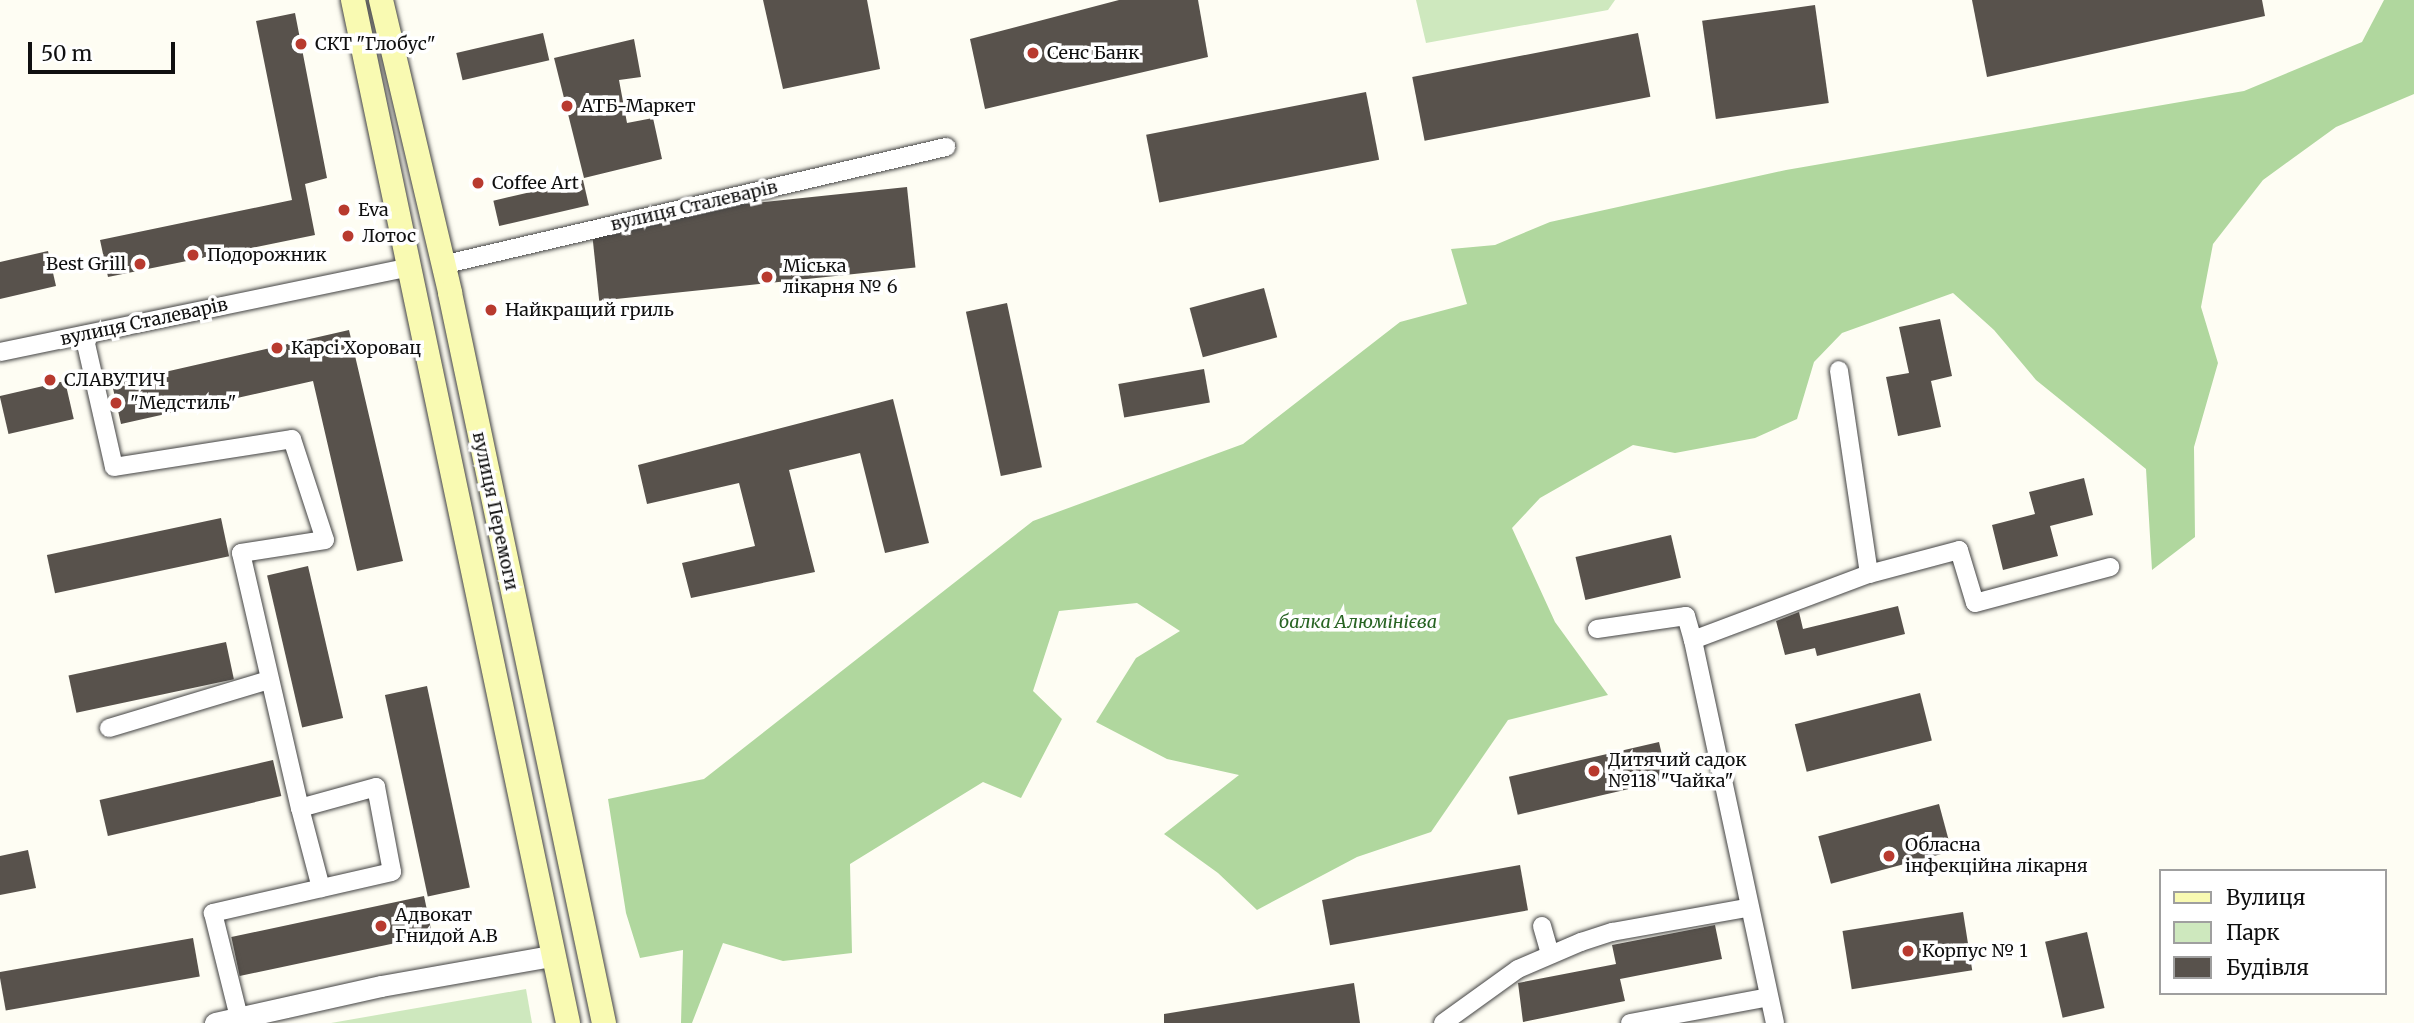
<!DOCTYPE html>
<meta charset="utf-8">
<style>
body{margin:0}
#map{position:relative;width:2414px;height:1023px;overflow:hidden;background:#fefdf3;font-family:Merriweather,serif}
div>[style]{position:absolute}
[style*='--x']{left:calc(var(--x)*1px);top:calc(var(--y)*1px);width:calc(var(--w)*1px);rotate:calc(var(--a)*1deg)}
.green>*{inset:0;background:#cee8be}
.forest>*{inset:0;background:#b0d79e}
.building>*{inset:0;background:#58524c;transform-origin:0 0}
.roads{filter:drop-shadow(0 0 2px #434343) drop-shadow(0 0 2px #434343)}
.minor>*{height:18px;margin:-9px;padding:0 9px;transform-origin:9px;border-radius:9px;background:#fff}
.tertiary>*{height:21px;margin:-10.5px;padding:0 10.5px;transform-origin:10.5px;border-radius:10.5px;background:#fff}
.secondary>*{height:24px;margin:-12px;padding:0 12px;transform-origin:12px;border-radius:12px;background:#f9fab2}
.dots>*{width:19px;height:19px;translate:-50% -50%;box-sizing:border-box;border:4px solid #fff;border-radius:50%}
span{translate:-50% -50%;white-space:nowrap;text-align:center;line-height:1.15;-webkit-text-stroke:7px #fff;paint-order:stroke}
.poi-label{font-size:18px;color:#101010}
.left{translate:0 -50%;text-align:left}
.right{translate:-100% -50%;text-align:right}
.street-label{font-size:18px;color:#101010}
.park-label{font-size:18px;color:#286423;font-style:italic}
.legend{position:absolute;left:2159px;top:869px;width:228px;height:126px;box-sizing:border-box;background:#fff;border:2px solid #9f9f9f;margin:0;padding:9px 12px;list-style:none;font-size:21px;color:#101010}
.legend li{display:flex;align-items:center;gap:14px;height:35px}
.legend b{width:35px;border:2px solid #9f9f9f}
.scale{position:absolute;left:28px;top:42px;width:147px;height:32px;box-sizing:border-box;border:4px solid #101010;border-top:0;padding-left:9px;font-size:21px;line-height:24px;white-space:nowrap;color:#101010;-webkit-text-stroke:5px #fff;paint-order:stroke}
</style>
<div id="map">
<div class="green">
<div style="clip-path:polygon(1416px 0,1615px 0,1608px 10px,1426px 43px)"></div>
<div style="clip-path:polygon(526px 989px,532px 1023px,331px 1023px)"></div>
</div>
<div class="forest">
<div style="clip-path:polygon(2384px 0,2414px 0,2414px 94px,2336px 127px,2263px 180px,2213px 244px,2201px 307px,2218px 363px,2194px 447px,2195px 537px,2152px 570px,2146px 469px,2036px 380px,1994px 330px,1953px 293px,1842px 333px,1814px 362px,1797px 419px,1755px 438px,1675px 453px,1633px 445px,1540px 498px,1512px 528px,1555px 622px,1608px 695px,1508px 720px,1431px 832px,1357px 857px,1257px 910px,1218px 873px,1164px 834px,1239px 775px,1167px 759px,1096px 722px,1136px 658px,1180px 631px,1137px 603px,1059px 611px,1033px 691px,1062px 719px,1021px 798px,983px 782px,850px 864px,852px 953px,783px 961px,723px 943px,692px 1023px,681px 1023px,683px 950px,640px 958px,626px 913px,608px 799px,704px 779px,1033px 521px,1243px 444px,1400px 322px,1467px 304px,1451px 249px,1495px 245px,1550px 222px,1786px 170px,2244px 91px,2362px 42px)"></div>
</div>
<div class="building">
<div style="clip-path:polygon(763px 0,867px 0,880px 69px,783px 89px)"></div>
<div style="clip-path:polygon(1119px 0,1198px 0,1208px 57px,985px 109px,970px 39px)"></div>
<div style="clip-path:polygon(1972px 0,2262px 0,2265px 16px,1987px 77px)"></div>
<div style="left:1815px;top:5px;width:99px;height:114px;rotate:82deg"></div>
<div style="clip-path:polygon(295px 13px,327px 178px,305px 184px,315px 235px,108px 277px,100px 240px,292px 200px,256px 21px)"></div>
<div style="left:543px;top:33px;width:28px;height:89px;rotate:77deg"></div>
<div style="left:1638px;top:33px;width:65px;height:230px;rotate:79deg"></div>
<div style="clip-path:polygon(634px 39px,641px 77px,619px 80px,627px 123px,653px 118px,662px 159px,584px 178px,554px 58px)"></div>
<div style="left:1366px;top:92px;width:69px;height:224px;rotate:79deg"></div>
<div style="left:583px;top:180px;width:26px;height:92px;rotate:77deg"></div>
<div style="left:907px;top:187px;width:81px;height:318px;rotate:84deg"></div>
<div style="clip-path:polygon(48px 251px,56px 286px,0 299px,0 262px)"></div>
<div style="left:1264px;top:288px;width:51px;height:77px;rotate:75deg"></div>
<div style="left:1007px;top:303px;width:168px;height:42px;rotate:78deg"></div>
<div style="clip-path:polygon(1940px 319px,1952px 376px,1931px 381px,1941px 427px,1898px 436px,1886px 377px,1909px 373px,1899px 327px)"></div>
<div style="clip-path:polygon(349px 330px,403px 561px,357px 571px,313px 381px,121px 424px,112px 384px)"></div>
<div style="left:1204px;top:369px;width:34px;height:87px;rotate:80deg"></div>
<div style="left:65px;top:381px;width:39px;height:67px;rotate:77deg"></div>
<div style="clip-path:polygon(893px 399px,929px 543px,885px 553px,860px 453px,789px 470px,815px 572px,691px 598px,682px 563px,755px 546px,739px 483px,647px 504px,638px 465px)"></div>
<div style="clip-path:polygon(2084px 478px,2093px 515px,2050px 526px,2058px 556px,2003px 570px,1992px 525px,2035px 514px,2029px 492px)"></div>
<div style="left:221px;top:518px;width:39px;height:178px;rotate:78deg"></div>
<div style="left:1671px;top:535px;width:44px;height:98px;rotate:77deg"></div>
<div style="left:308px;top:566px;width:156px;height:42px;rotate:77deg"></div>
<div style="clip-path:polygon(1898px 606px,1905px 634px,1817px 656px,1815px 648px,1785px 655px,1776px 621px,1799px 612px,1803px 629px)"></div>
<div style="left:226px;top:642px;width:38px;height:161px;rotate:78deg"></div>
<div style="left:427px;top:686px;width:206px;height:43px;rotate:78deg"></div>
<div style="left:1920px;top:693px;width:49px;height:129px;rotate:76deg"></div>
<div style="left:1659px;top:742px;width:39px;height:154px;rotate:77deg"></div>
<div style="left:273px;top:760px;width:37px;height:178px;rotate:77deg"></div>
<div style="left:1939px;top:804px;width:49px;height:125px;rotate:75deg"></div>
<div style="clip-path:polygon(28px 850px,36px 888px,0 895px,0 856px)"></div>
<div style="left:1520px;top:865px;width:46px;height:201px;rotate:80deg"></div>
<div style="left:424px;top:896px;width:40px;height:197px;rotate:78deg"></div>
<div style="left:1963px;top:912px;width:59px;height:122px;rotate:81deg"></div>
<div style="clip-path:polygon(1715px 925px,1722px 959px,1620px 979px,1625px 1001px,1523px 1022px,1518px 983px,1616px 964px,1612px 945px)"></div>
<div style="left:2087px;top:932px;width:78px;height:43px;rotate:77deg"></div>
<div style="left:193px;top:938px;width:39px;height:197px;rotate:80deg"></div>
<div style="clip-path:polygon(1354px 983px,1360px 1023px,1164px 1023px,1164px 1014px)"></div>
</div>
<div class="roads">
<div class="minor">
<div style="--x:442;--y:265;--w:518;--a:-13.18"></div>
<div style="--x:84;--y:335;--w:135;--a:77.2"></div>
<div style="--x:114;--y:467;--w:180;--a:-8.9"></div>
<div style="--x:292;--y:439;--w:106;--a:71.9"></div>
<div style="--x:325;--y:540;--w:85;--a:171.2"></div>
<div style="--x:241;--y:553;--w:262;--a:77"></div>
<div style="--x:300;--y:808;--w:79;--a:-15.4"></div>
<div style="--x:376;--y:787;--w:86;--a:79.3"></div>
<div style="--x:392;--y:872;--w:184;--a:167.1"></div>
<div style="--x:213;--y:913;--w:107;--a:76"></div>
<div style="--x:0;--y:352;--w:420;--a:-11.7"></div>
<div style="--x:1869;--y:574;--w:93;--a:-14.9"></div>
<div style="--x:1959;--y:550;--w:55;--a:73.2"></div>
<div style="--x:1975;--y:603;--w:140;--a:-14.9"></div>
<div style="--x:1597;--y:629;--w:90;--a:-8.3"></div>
<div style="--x:1686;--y:616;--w:25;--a:74"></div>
<div style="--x:109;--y:728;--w:167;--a:-16.7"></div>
<div style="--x:300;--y:808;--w:83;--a:75.3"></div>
<div style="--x:1542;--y:926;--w:29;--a:74"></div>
<div style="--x:1443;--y:1023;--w:92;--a:-35.8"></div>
<div style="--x:1518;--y:969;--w:69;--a:-23.2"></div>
<div style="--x:1581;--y:942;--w:33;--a:-18"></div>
<div style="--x:1612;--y:932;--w:137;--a:-10.1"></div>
<div style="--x:1630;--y:1023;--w:141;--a:-10.6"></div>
<div style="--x:1775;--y:1023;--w:392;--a:-102.1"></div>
<div style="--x:1693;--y:640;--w:188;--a:-20.6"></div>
<div style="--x:1869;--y:574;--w:206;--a:-98.4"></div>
</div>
<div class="tertiary">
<div style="--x:215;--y:1023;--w:170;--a:-12.6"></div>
<div style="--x:381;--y:986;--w:173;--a:-10"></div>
</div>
<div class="secondary">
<div style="--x:353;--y:0;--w:1045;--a:78.13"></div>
<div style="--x:381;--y:0;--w:301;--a:76.7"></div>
<div style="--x:450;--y:293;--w:746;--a:78.09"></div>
</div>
</div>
<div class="dots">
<div style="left:301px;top:44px;background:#b83a2f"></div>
<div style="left:1033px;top:53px;background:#b83a2f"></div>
<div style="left:567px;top:106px;background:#b83a2f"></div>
<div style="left:478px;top:183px;background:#b83a2f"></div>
<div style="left:344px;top:210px;background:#b83a2f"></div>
<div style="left:348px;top:236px;background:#b83a2f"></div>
<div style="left:193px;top:255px;background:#b83a2f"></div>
<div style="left:140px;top:264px;background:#b83a2f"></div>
<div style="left:767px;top:277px;background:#b83a2f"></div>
<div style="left:491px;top:310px;background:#b83a2f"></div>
<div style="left:277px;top:348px;background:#b83a2f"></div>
<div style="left:50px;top:380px;background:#b83a2f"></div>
<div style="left:116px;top:403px;background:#b83a2f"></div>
<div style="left:1594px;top:771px;background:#b83a2f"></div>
<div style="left:1889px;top:856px;background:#b83a2f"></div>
<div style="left:381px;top:926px;background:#b83a2f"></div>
<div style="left:1908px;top:951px;background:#b83a2f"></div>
</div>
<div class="poi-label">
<span class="left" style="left:315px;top:44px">СКТ "Глобус"</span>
<span class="left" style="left:1047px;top:53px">Сенс Банк</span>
<span class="left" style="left:581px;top:106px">АТБ-Маркет</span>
<span class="left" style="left:492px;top:183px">Coffee Art</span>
<span class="left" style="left:358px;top:210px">Eva</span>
<span class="left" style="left:362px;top:236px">Лотос</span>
<span class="left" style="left:207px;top:255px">Подорожник</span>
<span class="right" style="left:126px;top:264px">Best Grill</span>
<span class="left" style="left:783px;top:277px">Мiська<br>лiкарня № 6</span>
<span class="left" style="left:505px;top:310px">Найкращий гриль</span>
<span class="left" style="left:291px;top:348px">Карсі Хоровац</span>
<span class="left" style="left:64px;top:380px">СЛАВУТИЧ</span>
<span class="left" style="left:130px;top:403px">"Медстиль"</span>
<span class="left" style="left:1608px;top:771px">Дитячий садок<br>№118 "Чайка"</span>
<span class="left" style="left:1905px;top:856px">Обласна<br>інфекційна лікарня</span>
<span class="left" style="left:395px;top:926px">Адвокат<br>Гнидой А.В</span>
<span class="left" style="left:1922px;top:951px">Корпус № 1</span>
</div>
<div class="street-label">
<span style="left:694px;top:206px;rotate:-13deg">вулиця Сталеварів</span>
<span style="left:144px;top:322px;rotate:-12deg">вулиця Сталеварів</span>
<span style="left:495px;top:511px;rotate:78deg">вулиця Перемоги</span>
</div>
<div class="park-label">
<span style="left:1358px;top:622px">балка Алюмінієва</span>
</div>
<ul class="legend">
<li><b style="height:9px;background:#f9fab2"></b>Вулиця</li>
<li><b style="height:19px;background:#cee8be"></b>Парк</li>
<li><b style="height:19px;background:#58524c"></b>Будівля</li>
</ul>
<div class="scale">50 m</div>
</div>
